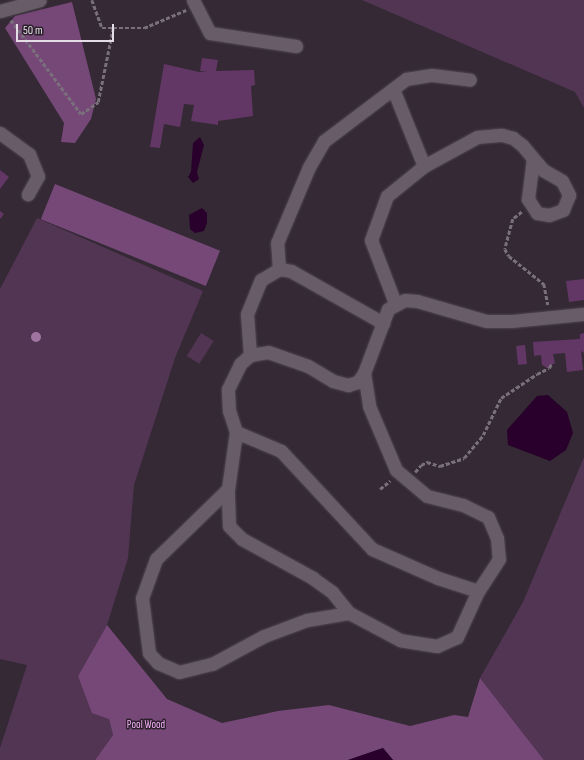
<!DOCTYPE html>
<style>
body{margin:0}
#map{position:relative;width:584px;height:760px;overflow:hidden;background:#342935;font-family:"Sofia Sans Condensed",sans-serif}
div>[style]{position:absolute}
[style*='--x']{left:calc(var(--x)*1px);top:calc(var(--y)*1px);width:calc(var(--w)*1px);rotate:calc(var(--a)*1deg)}
.green>*{inset:0;background:#523553;transform-origin:0 0}
.forest>*{inset:0;background:#764878;transform-origin:0 0}
.water>*{inset:0;background:#28002b}
.building>*{inset:0;background:#633765;transform-origin:0 0}
.path>*{height:2.5px;margin-top:-1.25px;transform-origin:0;background:repeating-linear-gradient(90deg,#7a707b 0 4px,transparent 0 6px)}
.roads{filter:drop-shadow(0 0 1px #504750) drop-shadow(0 0 1px #504750)}
.minor>*{height:13px;margin:-6.5px;padding:0 6.5px;transform-origin:6.5px;border-radius:6.5px;background:#695c69}
.trees>*{width:10px;height:10px;margin:-5px;border-radius:50%;background:#9f74a1}
span{translate:-50% -50%;white-space:nowrap;text-align:center;line-height:1.15;-webkit-text-stroke:3px #2a1f2b;paint-order:stroke}
.park-label{font-size:11px;color:#f7b1f9}
.scale{position:absolute;left:16px;top:24px;width:98px;height:18px;box-sizing:border-box;border:2px solid #e5dde5;border-top:0;padding-left:5px;font-size:12px;line-height:14px;white-space:nowrap;color:#e5dde5;-webkit-text-stroke:3px #2a1f2b;paint-order:stroke}
</style>
<div id="map">
<div class="green">
<div style="clip-path:polygon(362px 0,584px 0,584px 108px,575px 92px)"></div>
<div style="clip-path:polygon(37px 218px,203px 291px,175px 358px,134px 485px,128px 558px,107px 625px,78px 676px,109px 719px,113px 735px,95px 760px,0 760px,0 748px,27px 665px,0 659px,0 289px)"></div>
<div style="left:201px;top:333px;width:15px;height:27px;rotate:32deg"></div>
<div style="clip-path:polygon(584px 457px,584px 760px,544px 760px,480px 678px,523px 602px)"></div>
</div>
<div class="forest">
<div style="clip-path:polygon(72px 2px,96px 99px,91px 119px,75px 143px,61px 142px,64px 123px,5px 28px,15px 16px)"></div>
<div style="left:55px;top:184px;width:178px;height:38px;rotate:22deg"></div>
<div style="clip-path:polygon(107px 625px,167px 699px,222px 723px,278px 711px,329px 705px,410px 726px,454px 715px,468px 717px,480px 678px,544px 760px,393px 760px,383px 748px,348px 760px,95px 760px,113px 735px,109px 719px,92px 713px,78px 676px)"></div>
</div>
<div class="water">
<div style="clip-path:polygon(200px 137px,204px 145px,197px 172px,199px 179px,193px 183px,188px 177px,191px 172px,193px 143px)"></div>
<div style="clip-path:polygon(202px 208px,207px 213px,207px 223px,204px 231px,195px 233px,190px 229px,189px 215px)"></div>
<div style="clip-path:polygon(548px 395px,567px 412px,573px 433px,566px 450px,550px 461px,508px 445px,507px 430px,537px 396px)"></div>
<div style="clip-path:polygon(383px 748px,393px 760px,348px 760px)"></div>
</div>
<div class="building">
<div style="clip-path:polygon(202px 58px,218px 60px,216px 71px,254px 70px,255px 85px,251px 86px,253px 116px,218px 121px,218px 125px,191px 121px,194px 105px,184px 104px,180px 127px,164px 124px,160px 148px,150px 147px,164px 64px,199px 72px,207px 72px,200px 71px)"></div>
<div style="clip-path:polygon(0 170px,9px 177px,0 189px)"></div>
<div style="clip-path:polygon(0 211px,4px 214px,0 219px)"></div>
<div style="clip-path:polygon(584px 279px,584px 300px,569px 302px,566px 281px)"></div>
<div style="clip-path:polygon(584px 333px,584px 353px,581px 351px,583px 370px,567px 372px,565px 353px,553px 354px,555px 363px,547px 368px,542px 365px,541px 355px,534px 356px,533px 342px,580px 339px,580px 334px)"></div>
<div style="left:525px;top:345px;width:19px;height:9px;rotate:84deg"></div>
</div>
<div class="path">
<div style="--x:92;--y:0;--w:30;--a:70"></div>
<div style="--x:102;--y:28;--w:11;--a:0"></div>
<div style="--x:11;--y:20;--w:117;--a:53.3"></div>
<div style="--x:81;--y:114;--w:21;--a:-35"></div>
<div style="--x:98;--y:102;--w:76;--a:-78.5"></div>
<div style="--x:113;--y:28;--w:31;--a:0"></div>
<div style="--x:144;--y:28;--w:46;--a:-23.2"></div>
<div style="--x:522;--y:212;--w:11;--a:142"></div>
<div style="--x:513;--y:219;--w:31;--a:105"></div>
<div style="--x:505;--y:249;--w:8;--a:60"></div>
<div style="--x:509;--y:256;--w:45;--a:38.7"></div>
<div style="--x:544;--y:284;--w:21;--a:79"></div>
<div style="--x:415;--y:472;--w:9;--a:-49"></div>
<div style="--x:421;--y:465;--w:7;--a:-27"></div>
<div style="--x:427;--y:462;--w:14;--a:17"></div>
<div style="--x:440;--y:466;--w:25;--a:-18"></div>
<div style="--x:464;--y:458;--w:30;--a:-50"></div>
<div style="--x:483;--y:435;--w:41;--a:-64.1"></div>
<div style="--x:501;--y:398;--w:43;--a:-33.7"></div>
<div style="--x:537;--y:374;--w:13;--a:-27"></div>
<div style="--x:549;--y:368;--w:6;--a:-59"></div>
<div style="--x:380;--y:489;--w:13;--a:-39"></div>
</div>
<div class="roads">
<div class="minor">
<div style="--x:193;--y:0;--w:37;--a:63"></div>
<div style="--x:210;--y:33;--w:87;--a:8.6"></div>
<div style="--x:0;--y:11;--w:41;--a:-15.4"></div>
<div style="--x:393;--y:89;--w:83;--a:68.1"></div>
<div style="--x:0;--y:133;--w:36;--a:36"></div>
<div style="--x:29;--y:154;--w:24;--a:68"></div>
<div style="--x:38;--y:176;--w:21;--a:119"></div>
<div style="--x:279;--y:269;--w:26;--a:-94"></div>
<div style="--x:277;--y:243;--w:82;--a:-67.2"></div>
<div style="--x:309;--y:167;--w:30;--a:-60"></div>
<div style="--x:324;--y:141;--w:103;--a:-37.1"></div>
<div style="--x:406;--y:79;--w:26;--a:-9"></div>
<div style="--x:432;--y:75;--w:38;--a:7"></div>
<div style="--x:395;--y:303;--w:67;--a:-110.9"></div>
<div style="--x:371;--y:240;--w:47;--a:-70"></div>
<div style="--x:387;--y:196;--w:48;--a:-39"></div>
<div style="--x:424;--y:166;--w:60;--a:-28.7"></div>
<div style="--x:477;--y:137;--w:25;--a:-5"></div>
<div style="--x:502;--y:135;--w:11;--a:15"></div>
<div style="--x:513;--y:138;--w:11;--a:38"></div>
<div style="--x:522;--y:145;--w:33;--a:50"></div>
<div style="--x:543;--y:170;--w:22;--a:30"></div>
<div style="--x:562;--y:181;--w:16;--a:63"></div>
<div style="--x:569;--y:195;--w:16;--a:112"></div>
<div style="--x:563;--y:210;--w:15;--a:160"></div>
<div style="--x:549;--y:215;--w:12;--a:-171"></div>
<div style="--x:537;--y:213;--w:17;--a:-123"></div>
<div style="--x:528;--y:199;--w:39;--a:-83"></div>
<div style="--x:250;--y:355;--w:41;--a:-94.2"></div>
<div style="--x:247;--y:314;--w:37;--a:-68"></div>
<div style="--x:261;--y:280;--w:21;--a:-31"></div>
<div style="--x:279;--y:269;--w:12;--a:9"></div>
<div style="--x:291;--y:271;--w:106;--a:29.5"></div>
<div style="--x:364;--y:373;--w:33;--a:81"></div>
<div style="--x:369;--y:406;--w:69;--a:67.1"></div>
<div style="--x:396;--y:470;--w:40;--a:40"></div>
<div style="--x:427;--y:496;--w:37;--a:14"></div>
<div style="--x:463;--y:505;--w:28;--a:26"></div>
<div style="--x:488;--y:517;--w:23;--a:67"></div>
<div style="--x:497;--y:538;--w:21;--a:85"></div>
<div style="--x:499;--y:559;--w:38;--a:123"></div>
<div style="--x:478;--y:591;--w:51;--a:114.5"></div>
<div style="--x:457;--y:637;--w:22;--a:156"></div>
<div style="--x:437;--y:646;--w:37;--a:-171"></div>
<div style="--x:400;--y:640;--w:58;--a:-152.1"></div>
<div style="--x:349;--y:613;--w:27;--a:-129"></div>
<div style="--x:332;--y:592;--w:24;--a:-144"></div>
<div style="--x:313;--y:578;--w:81;--a:-151.2"></div>
<div style="--x:242;--y:539;--w:18;--a:-135"></div>
<div style="--x:229;--y:526;--w:37;--a:-92"></div>
<div style="--x:228;--y:489;--w:58;--a:-82"></div>
<div style="--x:236;--y:432;--w:22;--a:-108"></div>
<div style="--x:229;--y:411;--w:22;--a:-93"></div>
<div style="--x:228;--y:389;--w:28;--a:-64"></div>
<div style="--x:240;--y:364;--w:13;--a:-42"></div>
<div style="--x:250;--y:355;--w:18;--a:-9"></div>
<div style="--x:268;--y:352;--w:42;--a:19.3"></div>
<div style="--x:308;--y:366;--w:29;--a:31"></div>
<div style="--x:333;--y:381;--w:16;--a:15"></div>
<div style="--x:348;--y:385;--w:10;--a:-17"></div>
<div style="--x:358;--y:382;--w:11;--a:-56"></div>
<div style="--x:364;--y:373;--w:68;--a:-69.4"></div>
<div style="--x:388;--y:309;--w:19;--a:-28"></div>
<div style="--x:405;--y:300;--w:12;--a:5"></div>
<div style="--x:417;--y:301;--w:72;--a:16.2"></div>
<div style="--x:486;--y:321;--w:26;--a:0"></div>
<div style="--x:512;--y:321;--w:72;--a:-5.6"></div>
<div style="--x:236;--y:432;--w:49;--a:22.9"></div>
<div style="--x:281;--y:451;--w:134;--a:47.1"></div>
<div style="--x:372;--y:549;--w:72;--a:23.7"></div>
<div style="--x:438;--y:578;--w:42;--a:18"></div>
<div style="--x:228;--y:489;--w:100;--a:135.8"></div>
<div style="--x:156;--y:559;--w:41;--a:109.7"></div>
<div style="--x:142;--y:598;--w:55;--a:82.7"></div>
<div style="--x:149;--y:653;--w:13;--a:48"></div>
<div style="--x:158;--y:663;--w:23;--a:23"></div>
<div style="--x:179;--y:672;--w:34;--a:-14"></div>
<div style="--x:212;--y:664;--w:59;--a:-28.3"></div>
<div style="--x:264;--y:636;--w:46;--a:-20.4"></div>
<div style="--x:307;--y:620;--w:43;--a:-9.5"></div>
</div>
</div>
<div class="trees">
<div style="left:36px;top:337px"></div>
</div>
<div class="park-label">
<span style="left:146px;top:725px">Pool Wood</span>
</div>
<div class="scale">50 m</div>
</div>
